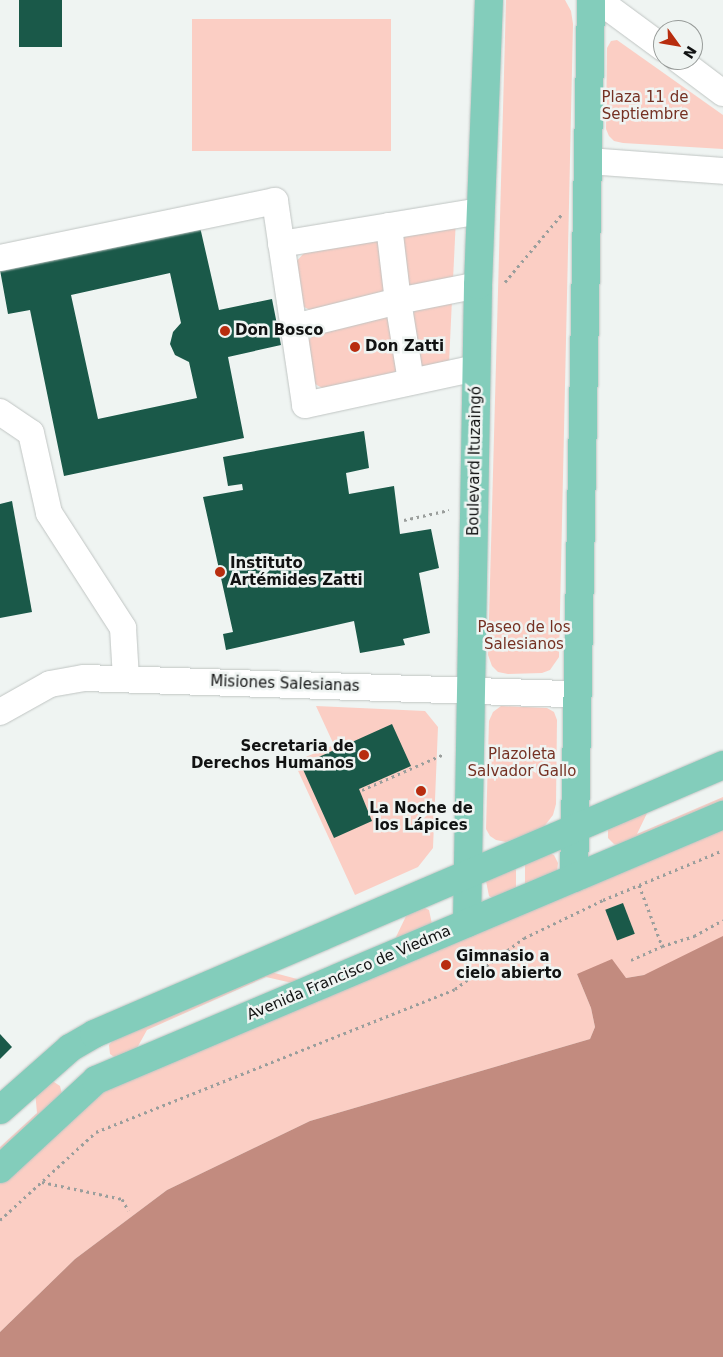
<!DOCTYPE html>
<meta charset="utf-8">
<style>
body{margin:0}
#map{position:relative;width:723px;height:1357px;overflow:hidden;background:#eff4f2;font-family:"DejaVu Sans",sans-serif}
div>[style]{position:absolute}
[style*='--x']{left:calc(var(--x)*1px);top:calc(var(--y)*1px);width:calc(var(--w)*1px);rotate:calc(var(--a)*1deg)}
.green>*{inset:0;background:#fbcec4;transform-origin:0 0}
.water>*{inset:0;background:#c28b7f}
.building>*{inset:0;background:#1a5949;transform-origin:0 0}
.path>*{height:3px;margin-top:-1.5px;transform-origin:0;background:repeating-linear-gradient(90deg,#9a9e9c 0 2.5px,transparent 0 6.5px)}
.roads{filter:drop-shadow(0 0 1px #c0c5c3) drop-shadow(0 0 1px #c0c5c3)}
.minor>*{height:26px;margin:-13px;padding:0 13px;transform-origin:13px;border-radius:13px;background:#fff}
.major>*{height:28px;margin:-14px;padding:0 14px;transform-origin:14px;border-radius:14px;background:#83cdbb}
.dots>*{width:14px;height:14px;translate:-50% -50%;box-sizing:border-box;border:2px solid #eff4f2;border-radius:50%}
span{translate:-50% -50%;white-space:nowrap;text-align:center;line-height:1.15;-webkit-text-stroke:5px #eff4f2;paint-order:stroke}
.park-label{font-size:15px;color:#753123}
.poi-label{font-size:15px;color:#111212;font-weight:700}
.left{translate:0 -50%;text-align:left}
.right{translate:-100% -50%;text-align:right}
.street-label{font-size:15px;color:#111212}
.north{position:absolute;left:653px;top:20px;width:50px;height:50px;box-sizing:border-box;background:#eff4f2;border:1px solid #969a98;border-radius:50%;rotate:122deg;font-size:14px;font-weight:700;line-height:20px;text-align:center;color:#111212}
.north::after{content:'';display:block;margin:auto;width:18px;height:22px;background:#b82d0f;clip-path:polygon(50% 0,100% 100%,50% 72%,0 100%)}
</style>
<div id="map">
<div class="green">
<div style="clip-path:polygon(506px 0,565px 0,571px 11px,573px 24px,559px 657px,550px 670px,542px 673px,508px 674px,498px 672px,492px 666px,488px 655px)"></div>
<div style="left:192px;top:19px;width:199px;height:132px"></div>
<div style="clip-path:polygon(617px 40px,723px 115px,723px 149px,623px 143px,614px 141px,609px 136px,606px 129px,607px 48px,611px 41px)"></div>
<div style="clip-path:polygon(456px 218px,453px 280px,411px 288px,404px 283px,398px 241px,407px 227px)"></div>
<div style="clip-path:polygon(371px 236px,384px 244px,389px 286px,377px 298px,314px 312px,300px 305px,294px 264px,304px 253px)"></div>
<div style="clip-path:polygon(452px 299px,449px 363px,421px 368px,409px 321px,417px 307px)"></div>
<div style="clip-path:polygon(384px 314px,397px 322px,402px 364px,390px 377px,326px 390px,313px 383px,307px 342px,317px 331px)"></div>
<div style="clip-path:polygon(316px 706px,425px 711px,438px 727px,433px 848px,418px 867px,355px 895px,294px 762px,334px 745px)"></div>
<div style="clip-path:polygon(501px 706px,547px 708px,554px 712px,557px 720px,556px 804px,553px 815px,543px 828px,506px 842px,496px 840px,490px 836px,486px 829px,489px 721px,493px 712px)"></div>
<div style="clip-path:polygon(723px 797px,723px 804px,622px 847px,614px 844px,608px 838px,608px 829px,616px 821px,650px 807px,637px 834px)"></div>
<div style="clip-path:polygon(723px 826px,723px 953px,644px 975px,626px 978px,577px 974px,591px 1008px,595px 1027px,590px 1039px,310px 1121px,167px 1190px,75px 1259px,0 1332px,0 1182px,102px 1088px)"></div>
<div style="clip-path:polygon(546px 852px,554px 855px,558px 863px,557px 872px,525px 888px,525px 860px)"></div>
<div style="clip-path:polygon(516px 864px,516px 892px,496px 900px,489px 896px,486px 881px)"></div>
<div style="clip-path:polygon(423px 907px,429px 910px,432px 924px,301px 985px,266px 977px,147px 1030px,132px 1057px,117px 1059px,110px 1054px,109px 1045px,115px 1038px,267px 971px,301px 980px,395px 939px,408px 912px)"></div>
<div style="clip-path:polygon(46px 1081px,54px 1082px,60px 1086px,62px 1094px,0 1155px,0 1147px,37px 1113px,35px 1091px)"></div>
</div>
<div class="water">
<div style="clip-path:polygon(723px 936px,723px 1357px,0 1357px,0 1332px,75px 1259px,167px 1190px,310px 1121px,590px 1039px,595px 1027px,591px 1008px,577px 974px,612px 959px,626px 978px,644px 975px)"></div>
</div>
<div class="building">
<div style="left:19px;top:0;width:43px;height:47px"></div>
<div style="clip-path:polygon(evenodd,200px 227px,219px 310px,272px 299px,281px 345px,228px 357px,244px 438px,64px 476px,30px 310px,8px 314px,0 270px,200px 227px,170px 273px,181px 323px,173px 332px,170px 344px,175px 355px,189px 362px,197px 398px,98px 419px,71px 295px,170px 273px)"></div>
<div style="clip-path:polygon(364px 431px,369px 468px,346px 473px,349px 494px,394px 486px,400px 534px,431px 529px,439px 568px,419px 573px,430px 633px,403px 639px,405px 645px,360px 653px,354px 621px,226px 650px,223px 634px,233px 632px,203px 497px,243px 490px,242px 484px,228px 486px,223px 457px)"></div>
<div style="clip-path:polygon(12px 501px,32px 612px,0 618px,0 504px)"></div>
<div style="clip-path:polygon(392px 724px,411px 766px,359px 789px,372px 821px,334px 838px,301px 765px)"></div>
<div style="left:623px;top:903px;width:33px;height:19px;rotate:69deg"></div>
<div style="clip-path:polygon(0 1034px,12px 1047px,0 1059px)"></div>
</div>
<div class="path">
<div style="--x:505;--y:282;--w:89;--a:-50"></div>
<div style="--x:404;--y:520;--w:46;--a:-12.5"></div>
<div style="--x:362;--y:790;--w:90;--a:-23.7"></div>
<div style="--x:639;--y:885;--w:65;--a:69.3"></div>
<div style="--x:662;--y:946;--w:34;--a:-17"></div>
<div style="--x:694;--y:936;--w:33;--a:-29"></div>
<div style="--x:631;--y:960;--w:34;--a:-24"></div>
<div style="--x:42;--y:1182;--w:82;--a:12"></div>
<div style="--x:122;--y:1199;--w:13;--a:61"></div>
<div style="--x:0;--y:1220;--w:130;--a:-42.5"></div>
<div style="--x:96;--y:1132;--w:386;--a:-21.7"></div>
<div style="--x:455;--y:989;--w:86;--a:-36.5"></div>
<div style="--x:524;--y:938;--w:88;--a:-25.7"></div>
<div style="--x:603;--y:900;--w:130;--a:-22.6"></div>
</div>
<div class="roads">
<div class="minor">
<div style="--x:598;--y:0;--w:81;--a:36.4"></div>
<div style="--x:679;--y:60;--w:55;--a:36.9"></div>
<div style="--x:588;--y:161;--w:135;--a:4.2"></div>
<div style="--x:389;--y:226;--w:76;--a:83.2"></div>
<div style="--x:398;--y:301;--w:81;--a:80.8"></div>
<div style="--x:281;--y:244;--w:203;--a:-9.4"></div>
<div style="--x:0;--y:258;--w:281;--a:-11.7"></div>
<div style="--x:275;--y:201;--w:206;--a:81.6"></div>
<div style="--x:305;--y:405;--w:175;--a:-12.2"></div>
<div style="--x:294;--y:327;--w:107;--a:-14"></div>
<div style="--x:398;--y:301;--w:82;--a:-11.3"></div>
<div style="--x:0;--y:412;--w:37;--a:34"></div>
<div style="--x:31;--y:433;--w:82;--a:77.3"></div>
<div style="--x:49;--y:513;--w:137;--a:57.2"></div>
<div style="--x:123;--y:628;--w:51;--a:86.6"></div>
<div style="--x:0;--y:712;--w:57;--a:-29.2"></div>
<div style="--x:50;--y:684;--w:35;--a:-10"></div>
<div style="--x:84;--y:678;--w:493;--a:1.9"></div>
</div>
<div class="major">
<div style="--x:574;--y:878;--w:878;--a:-88.89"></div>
<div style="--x:467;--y:923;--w:638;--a:-89.01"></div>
<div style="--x:478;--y:285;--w:285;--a:-87.8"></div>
<div style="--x:0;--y:1110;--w:94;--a:-41.5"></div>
<div style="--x:70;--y:1048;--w:28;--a:-30"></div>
<div style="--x:94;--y:1034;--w:684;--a:-23.15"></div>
<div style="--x:0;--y:1169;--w:131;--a:-42.8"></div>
<div style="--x:96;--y:1080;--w:681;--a:-22.91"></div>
</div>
</div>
<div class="dots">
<div style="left:225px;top:331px;background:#b82d0f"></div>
<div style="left:355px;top:347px;background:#b82d0f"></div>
<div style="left:220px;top:572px;background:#b82d0f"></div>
<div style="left:364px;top:755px;background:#b82d0f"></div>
<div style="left:421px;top:791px;background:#b82d0f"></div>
<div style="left:446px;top:965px;background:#b82d0f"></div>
</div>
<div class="park-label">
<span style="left:645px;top:106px">Plaza 11 de<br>Septiembre</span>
<span style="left:524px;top:636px">Paseo de los<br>Salesianos</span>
<span style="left:522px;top:763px">Plazoleta<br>Salvador Gallo</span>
</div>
<div class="poi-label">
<span class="left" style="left:235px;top:331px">Don Bosco</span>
<span class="left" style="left:365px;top:347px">Don Zatti</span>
<span class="left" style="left:230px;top:572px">Instituto<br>Artémides Zatti</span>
<span class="right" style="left:354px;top:755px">Secretaria de<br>Derechos Humanos</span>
<span style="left:421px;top:817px">La Noche de<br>los Lápices</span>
<span class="left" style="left:456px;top:965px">Gimnasio a<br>cielo abierto</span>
</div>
<div class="street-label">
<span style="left:475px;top:461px;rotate:-89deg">Boulevard Ituzaingó</span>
<span style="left:285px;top:684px;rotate:2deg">Misiones Salesianas</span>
<span style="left:349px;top:973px;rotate:-23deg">Avenida Francisco de Viedma</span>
</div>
<div class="north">N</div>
</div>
